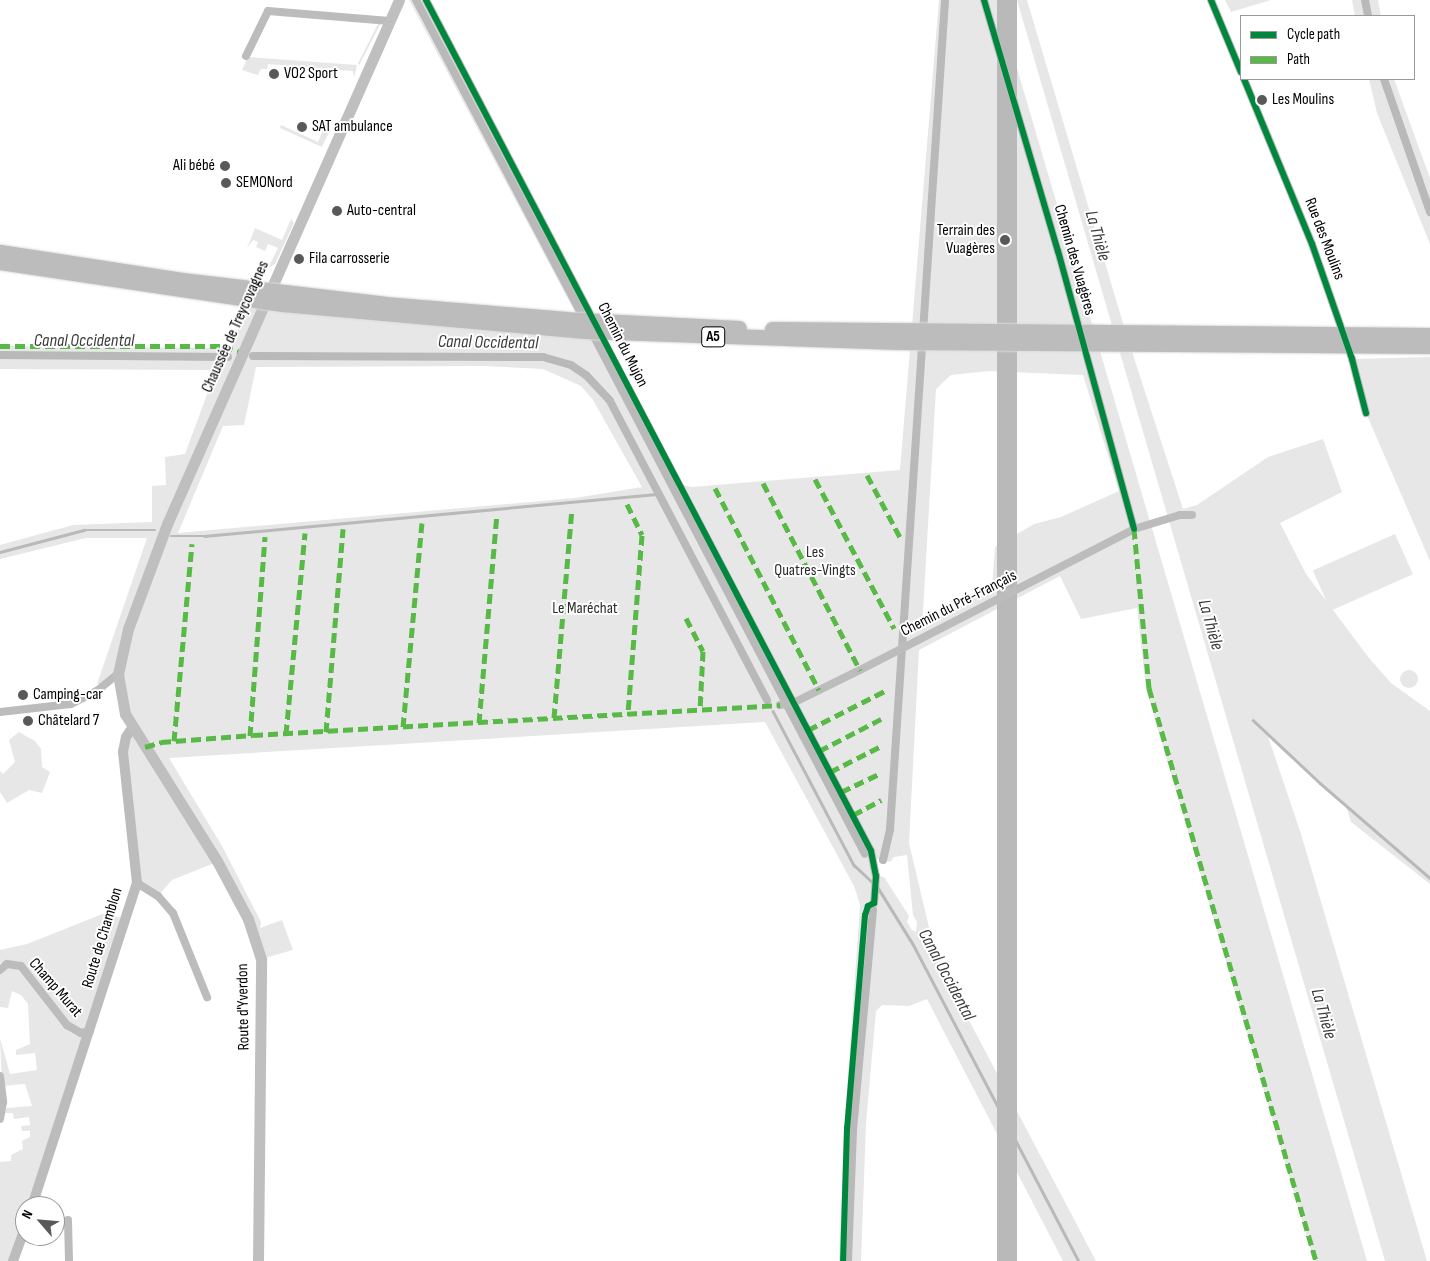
<!DOCTYPE html>
<meta charset="utf-8">
<style>
body{margin:0}
#map{position:relative;width:1430px;height:1261px;overflow:hidden;background:#fff;font-family:"Sofia Sans Condensed",sans-serif}
div>[style]{position:absolute}
[style*='--x']{left:calc(var(--x)*1px);top:calc(var(--y)*1px);width:calc(var(--w)*1px);rotate:calc(var(--a)*1deg)}
.green>*{inset:0;background:#e7e7e7;transform-origin:0 0}
.round{border-radius:50%}
.water>*{inset:0;background:#b9b9b9;transform-origin:0 0}
.stream>*{height:2.5px;margin:-1.25px;padding:0 1.25px;transform-origin:1.25px;border-radius:1.25px;background:#b9b9b9}
.canal>*{height:8px;margin:-4px;padding:0 4px;transform-origin:4px;border-radius:4px;background:#b9b9b9}
.minor>*{height:8px;margin:-4px;padding:0 4px;transform-origin:4px;border-radius:4px;background:#bcbcbc}
.tertiary>*{height:10px;margin:-5px;padding:0 5px;transform-origin:5px;border-radius:5px;background:#bcbcbc}
.secondary>*{height:11px;margin:-5.5px;padding:0 5.5px;transform-origin:5.5px;border-radius:5.5px;background:#bfbfbf}
.bridges{filter:drop-shadow(0 0 1px #dbdbdb) drop-shadow(0 0 1px #dbdbdb)}
.motorway-bridge>*{height:15px;margin:-7.5px;padding:0 7.5px;transform-origin:7.5px;border-radius:7.5px;background:#bcbcbc}
.quiet>*{height:5px;margin-top:-2.5px;transform-origin:0;background:repeating-linear-gradient(90deg,#58b947 0 10px,transparent 0 15px)}
.cycleway>*{height:6px;margin:-3px;padding:0 3px;transform-origin:3px;border-radius:3px;background:#00873e}
.dots>*{width:14px;height:14px;translate:-50% -50%;box-sizing:border-box;border:2px solid #fff;border-radius:50%}
span{translate:-50% -50%;white-space:nowrap;text-align:center;line-height:1.15;-webkit-text-stroke:4px #fff;paint-order:stroke}
.shield-label span{padding:1px 4px;background:#fff;border:1px solid;border-radius:4px;-webkit-text-stroke-width:0}
.shield-label{font-size:15px;color:#000;font-weight:700}
.poi-label{font-size:16px;color:#000}
.left{translate:0 -50%;text-align:left}
.right{translate:-100% -50%;text-align:right}
.street-label{font-size:16px;color:#000}
.park-label{font-size:16px;color:#2b2b2b}
.water-label{font-size:18px;color:#3c3c3c;font-style:italic}
.legend{position:absolute;left:1240px;top:15px;width:175px;height:65px;box-sizing:border-box;background:#fff;border:1px solid #999;margin:0;padding:6px 9px;list-style:none;font-size:15px;color:#000}
.legend li{display:flex;align-items:center;gap:10px;height:25px}
.legend b{width:25px;border:1px solid #999}
.north{position:absolute;left:15px;top:1196px;width:50px;height:50px;box-sizing:border-box;background:#fff;border:1px solid #999;border-radius:50%;rotate:297deg;font-size:14px;font-weight:700;line-height:20px;text-align:center;color:#000}
.north::after{content:'';display:block;margin:auto;width:18px;height:22px;background:#595959;clip-path:polygon(50% 0,100% 100%,50% 72%,0 100%)}
</style>
<div id="map">
<div class="green">
<div style="clip-path:polygon(evenodd,409px 0,426px 0,683px 485px,692px 487px,900px 470px,939px 0,997px 0,1367px 1261px,1314px 1261px,1146px 689px,1137px 608px,1081px 619px,1060px 576px,919px 650px,909px 843px,931px 936px,943px 971px,1096px 1261px,1063px 1261px,927px 999px,909px 1006px,882px 1005px,876px 1011px,866px 1123px,861px 1261px,839px 1261px,844px 1132px,860px 905px,854px 886px,765px 722px,169px 758px,222px 846px,261px 922px,260px 928px,282px 920px,293px 950px,261px 959px,217px 862px,172px 880px,158px 896px,137px 883px,123px 752px,132px 728px,118px 674px,104px 685px,97px 684px,147px 538px,86px 538px,0 559px,0 545px,73px 525px,152px 522px,152px 486px,166px 485px,165px 457px,185px 454px,216px 370px,0 369px,0 346px,231px 348px,247px 307px,585px 331px,409px 0,483px 366px,543px 369px,581px 386px,593px 400px,642px 487px,575px 498px,178px 533px,223px 426px,244px 425px,256px 367px,483px 366px,409px 0,989px 371px,1083px 375px,1119px 491px,1061px 517px,1034px 524px,995px 547px,992px 588px,922px 628px,936px 389px,951px 375px,989px 371px,409px 0,907px 855px,913px 915px,917px 922px,916px 932px,912px 930px,907px 922px,909px 916px,884px 877px,876px 875px,873px 858px,890px 862px,894px 857px,907px 855px)"></div>
<div style="clip-path:polygon(1017px 0,1027px 0,1125px 330px,1183px 509px,1197px 505px,1268px 457px,1323px 439px,1342px 492px,1280px 523px,1306px 574px,1369px 658px,1391px 683px,1430px 711px,1430px 884px,1351px 822px,1346px 806px,1268px 736px,1301px 834px,1427px 1261px,1385px 1261px)"></div>
<div style="clip-path:polygon(1225px 0,1271px 0,1231px 12px)"></div>
<div style="clip-path:polygon(1352px 0,1378px 0,1381px 16px,1355px 16px)"></div>
<div style="left:379px;top:22px;width:2px;height:47px;rotate:27deg"></div>
<div style="clip-path:polygon(248px 57px,357px 65px,354px 78px,353px 71px,268px 64px,267px 69px,261px 69px,258px 75px,242px 70px)"></div>
<div style="clip-path:polygon(1369px 79px,1394px 79px,1430px 178px,1430px 244px,1377px 113px)"></div>
<div style="clip-path:polygon(281px 125px,318px 142px,323px 130px,329px 132px,322px 147px,280px 128px)"></div>
<div style="clip-path:polygon(291px 219px,294px 223px,275px 264px,268px 268px,278px 248px,268px 244px,265px 251px,256px 247px,258px 242px,253px 240px,247px 248px,255px 228px,282px 240px)"></div>
<div style="clip-path:polygon(1430px 357px,1430px 561px,1366px 413px,1352px 359px)"></div>
<div style="left:1395px;top:534px;width:44px;height:90px;rotate:66deg"></div>
<div class="round" style="left:1400px;top:670px;width:18px;height:18px"></div>
<div style="clip-path:polygon(19px 732px,35px 741px,41px 749px,42px 767px,50px 772px,42px 793px,29px 790px,7px 803px,0 792px,0 771px,3px 774px,15px 762px,9px 740px)"></div>
<div style="clip-path:polygon(105px 913px,127px 920px,32px 1206px,25px 1206px,25px 1228px,13px 1261px,0 1261px,0 1162px,11px 1161px,11px 1155px,23px 1149px,22px 1141px,30px 1137px,30px 1131px,22px 1131px,21px 1126px,30px 1125px,29px 1117px,14px 1119px,13px 1113px,5px 1113px,6px 1108px,32px 1106px,25px 1084px,2px 1086px,0 1038px,10px 1074px,37px 1070px,35px 1053px,16px 1055px,16px 1050px,30px 1044px,28px 1004px,21px 995px,12px 991px,8px 1008px,0 1007px,0 970px,6px 963px,0 963px,0 950px,27px 944px)"></div>
</div>
<div class="water">
<div style="left:997px;top:0;width:20px;height:1314px"></div>
</div>
<div class="stream">
<div style="--x:171;--y:536;--w:33;--a:0"></div>
<div style="--x:204;--y:536;--w:457;--a:-5.3"></div>
<div style="--x:0;--y:552;--w:87;--a:-14.7"></div>
<div style="--x:84;--y:530;--w:71;--a:0"></div>
<div style="--x:773;--y:711;--w:174;--a:62.3"></div>
<div style="--x:854;--y:865;--w:26;--a:43"></div>
<div style="--x:1253;--y:720;--w:92;--a:43.2"></div>
<div style="--x:1320;--y:783;--w:145;--a:40.8"></div>
<div style="--x:877;--y:886;--w:68;--a:58.2"></div>
<div style="--x:913;--y:944;--w:358;--a:62.4"></div>
</div>
<div class="canal">
<div style="--x:416;--y:0;--w:363;--a:62.2"></div>
<div style="--x:1365;--y:0;--w:16;--a:79"></div>
<div style="--x:1384;--y:79;--w:141;--a:70.9"></div>
<div style="--x:591;--y:331;--w:590;--a:62.35"></div>
<div style="--x:0;--y:355;--w:228;--a:0.5"></div>
<div style="--x:253;--y:356;--w:290;--a:0.2"></div>
<div style="--x:543;--y:357;--w:29;--a:16"></div>
<div style="--x:571;--y:365;--w:18;--a:34"></div>
<div style="--x:586;--y:375;--w:35;--a:47"></div>
<div style="--x:610;--y:401;--w:338;--a:62.3"></div>
<div style="--x:883;--y:860;--w:32;--a:-77"></div>
<div style="--x:890;--y:829;--w:831;--a:-86.2"></div>
<div style="--x:848;--y:1261;--w:131;--a:-87.8"></div>
<div style="--x:853;--y:1130;--w:221;--a:-84.8"></div>
</div>
<div class="minor">
<div style="--x:426;--y:0;--w:363;--a:62.4"></div>
<div style="--x:984;--y:0;--w:262;--a:73.6"></div>
<div style="--x:1058;--y:251;--w:288;--a:74.7"></div>
<div style="--x:1211;--y:0;--w:78;--a:67.4"></div>
<div style="--x:246;--y:56;--w:50;--a:-63.9"></div>
<div style="--x:268;--y:11;--w:122;--a:4.7"></div>
<div style="--x:1244;--y:79;--w:178;--a:67.6"></div>
<div style="--x:1312;--y:244;--w:122;--a:70.8"></div>
<div style="--x:1352;--y:359;--w:56;--a:75.5"></div>
<div style="--x:599;--y:332;--w:586;--a:62.34"></div>
<div style="--x:871;--y:851;--w:25;--a:79"></div>
<div style="--x:876;--y:876;--w:27;--a:94"></div>
<div style="--x:780;--y:705;--w:15;--a:-11"></div>
<div style="--x:795;--y:702;--w:72;--a:-26.2"></div>
<div style="--x:860;--y:670;--w:308;--a:-27.2"></div>
<div style="--x:1134;--y:529;--w:48;--a:-16.9"></div>
<div style="--x:1180;--y:515;--w:12;--a:0"></div>
<div style="--x:0;--y:712;--w:71;--a:-6.4"></div>
<div style="--x:71;--y:704;--w:30;--a:-27"></div>
<div style="--x:98;--y:690;--w:26;--a:-39"></div>
<div style="--x:137;--y:883;--w:25;--a:32"></div>
<div style="--x:158;--y:896;--w:23;--a:49"></div>
<div style="--x:173;--y:913;--w:91;--a:68"></div>
<div style="--x:0;--y:970;--w:9;--a:-41"></div>
<div style="--x:7;--y:964;--w:14;--a:8"></div>
<div style="--x:21;--y:966;--w:75;--a:52.1"></div>
<div style="--x:67;--y:1025;--w:16;--a:30"></div>
<div style="--x:81;--y:1033;--w:9;--a:-13"></div>
<div style="--x:0;--y:1076;--w:26;--a:83"></div>
<div style="--x:3;--y:1102;--w:17;--a:100"></div>
<div style="--x:68;--y:1220;--w:41;--a:88.6"></div>
</div>
<div class="tertiary">
<div style="--x:32;--y:1206;--w:340;--a:-72"></div>
<div style="--x:137;--y:883;--w:132;--a:-96.1"></div>
<div style="--x:123;--y:752;--w:15;--a:-79"></div>
<div style="--x:126;--y:737;--w:11;--a:-56"></div>
<div style="--x:13;--y:1261;--w:35;--a:-70"></div>
</div>
<div class="secondary">
<div style="--x:258;--y:1261;--w:302;--a:-89.4"></div>
<div style="--x:261;--y:959;--w:42;--a:-108"></div>
<div style="--x:248;--y:919;--w:66;--a:-118.1"></div>
<div style="--x:217;--y:861;--w:173;--a:-122"></div>
<div style="--x:125;--y:714;--w:41;--a:-99.9"></div>
<div style="--x:118;--y:674;--w:46;--a:-77.5"></div>
<div style="--x:128;--y:629;--w:112;--a:-69.6"></div>
<div style="--x:167;--y:524;--w:573;--a:-66.12"></div>
</div>
<div class="bridges">
<div class="motorway-bridge">
<div style="--x:0;--y:252;--w:184;--a:8.7"></div>
<div style="--x:182;--y:280;--w:204;--a:6.7"></div>
<div style="--x:385;--y:304;--w:197;--a:4.7"></div>
<div style="--x:581;--y:320;--w:158;--a:2.9"></div>
<div style="--x:0;--y:262;--w:285;--a:8.5"></div>
<div style="--x:282;--y:304;--w:304;--a:5.1"></div>
<div style="--x:585;--y:331;--w:313;--a:2"></div>
<div style="--x:898;--y:342;--w:532;--a:0.43"></div>
<div style="--x:772;--y:329;--w:658;--a:0.52"></div>
</div>
</div>
<div class="quiet">
<div style="--x:0;--y:346;--w:223;--a:0"></div>
<div style="--x:223;--y:346;--w:16;--a:18"></div>
<div style="--x:867;--y:475;--w:72;--a:62"></div>
<div style="--x:815;--y:479;--w:169;--a:62.1"></div>
<div style="--x:763;--y:483;--w:211;--a:62.6"></div>
<div style="--x:715;--y:488;--w:227;--a:62.8"></div>
<div style="--x:627;--y:504;--w:34;--a:64"></div>
<div style="--x:642;--y:535;--w:179;--a:94.5"></div>
<div style="--x:1134;--y:529;--w:160;--a:84.6"></div>
<div style="--x:1149;--y:688;--w:597;--a:73.75"></div>
<div style="--x:686;--y:618;--w:37;--a:63"></div>
<div style="--x:703;--y:651;--w:59;--a:92.9"></div>
<div style="--x:554;--y:718;--w:210;--a:-85.1"></div>
<div style="--x:479;--y:723;--w:209;--a:-85.1"></div>
<div style="--x:403;--y:727;--w:205;--a:-84.7"></div>
<div style="--x:808;--y:730;--w:86;--a:-26.9"></div>
<div style="--x:326;--y:732;--w:204;--a:-85.2"></div>
<div style="--x:286;--y:734;--w:202;--a:-84.6"></div>
<div style="--x:250;--y:736;--w:200;--a:-85.7"></div>
<div style="--x:174;--y:741;--w:198;--a:-84.8"></div>
<div style="--x:145;--y:747;--w:17;--a:-17"></div>
<div style="--x:161;--y:742;--w:92;--a:-4.4"></div>
<div style="--x:253;--y:735;--w:528;--a:-3.26"></div>
<div style="--x:819;--y:751;--w:70;--a:-27.3"></div>
<div style="--x:830;--y:772;--w:59;--a:-27"></div>
<div style="--x:841;--y:792;--w:44;--a:-25.4"></div>
<div style="--x:853;--y:815;--w:32;--a:-28"></div>
</div>
<div class="cycleway">
<div style="--x:426;--y:0;--w:960;--a:62.39"></div>
<div style="--x:871;--y:851;--w:25;--a:79"></div>
<div style="--x:876;--y:876;--w:27;--a:94"></div>
<div style="--x:874;--y:903;--w:7;--a:153"></div>
<div style="--x:868;--y:906;--w:9;--a:108"></div>
<div style="--x:865;--y:915;--w:214;--a:94.8"></div>
<div style="--x:847;--y:1128;--w:133;--a:91.7"></div>
<div style="--x:984;--y:0;--w:262;--a:73.6"></div>
<div style="--x:1058;--y:251;--w:288;--a:74.7"></div>
<div style="--x:1211;--y:0;--w:78;--a:67.4"></div>
<div style="--x:1244;--y:79;--w:178;--a:67.6"></div>
<div style="--x:1312;--y:244;--w:122;--a:70.8"></div>
<div style="--x:1352;--y:359;--w:56;--a:75.5"></div>
</div>
<div class="dots">
<div style="left:274px;top:74px;background:#595959"></div>
<div style="left:1262px;top:100px;background:#595959"></div>
<div style="left:302px;top:127px;background:#595959"></div>
<div style="left:225px;top:166px;background:#595959"></div>
<div style="left:226px;top:183px;background:#595959"></div>
<div style="left:337px;top:211px;background:#595959"></div>
<div style="left:1005px;top:240px;background:#595959"></div>
<div style="left:299px;top:259px;background:#595959"></div>
<div style="left:23px;top:695px;background:#595959"></div>
<div style="left:28px;top:721px;background:#595959"></div>
</div>
<div class="shield-label">
<span style="left:713px;top:337px">A5</span>
</div>
<div class="poi-label">
<span class="left" style="left:284px;top:74px">VO2 Sport</span>
<span class="left" style="left:1272px;top:100px">Les Moulins</span>
<span class="left" style="left:312px;top:127px">SAT ambulance</span>
<span class="right" style="left:215px;top:166px">Ali bébé</span>
<span class="left" style="left:236px;top:183px">SEMONord</span>
<span class="left" style="left:347px;top:211px">Auto-central</span>
<span class="right" style="left:995px;top:240px">Terrain des<br>Vuagères</span>
<span class="left" style="left:309px;top:259px">Fila carrosserie</span>
<span class="left" style="left:33px;top:695px">Camping-car</span>
<span class="left" style="left:38px;top:721px">Châtelard 7</span>
</div>
<div class="street-label">
<span style="left:1324px;top:239px;rotate:69deg">Rue des Moulins</span>
<span style="left:1074px;top:260px;rotate:74deg">Chemin des Vuagères</span>
<span style="left:236px;top:327px;rotate:-66deg">Chaussée de Treycovagnes</span>
<span style="left:622px;top:345px;rotate:63deg">Chemin du Mujon</span>
<span style="left:959px;top:604px;rotate:-27deg">Chemin du Pré-Français</span>
<span style="left:103px;top:938px;rotate:-73deg">Route de Chamblon</span>
<span style="left:55px;top:988px;rotate:49deg">Champ Murat</span>
<span style="left:244px;top:1007px;rotate:-91deg">Route d'Yverdon</span>
</div>
<div class="park-label">
<span style="left:815px;top:562px">Les<br>Quatres-Vingts</span>
<span style="left:585px;top:609px">Le Maréchat</span>
</div>
<div class="water-label">
<span style="left:1097px;top:236px;rotate:74deg">La Thièle</span>
<span style="left:84px;top:341px">Canal Occidental</span>
<span style="left:488px;top:343px;rotate:1deg">Canal Occidental</span>
<span style="left:1210px;top:625px;rotate:74deg">La Thièle</span>
<span style="left:946px;top:975px;rotate:62deg">Canal Occidental</span>
<span style="left:1323px;top:1014px;rotate:74deg">La Thièle</span>
</div>
<ul class="legend">
<li><b style="height:6px;background:#00873e"></b>Cycle path</li>
<li><b style="height:6px;background:#58b947"></b>Path</li>
</ul>
<div class="north">N</div>
</div>
